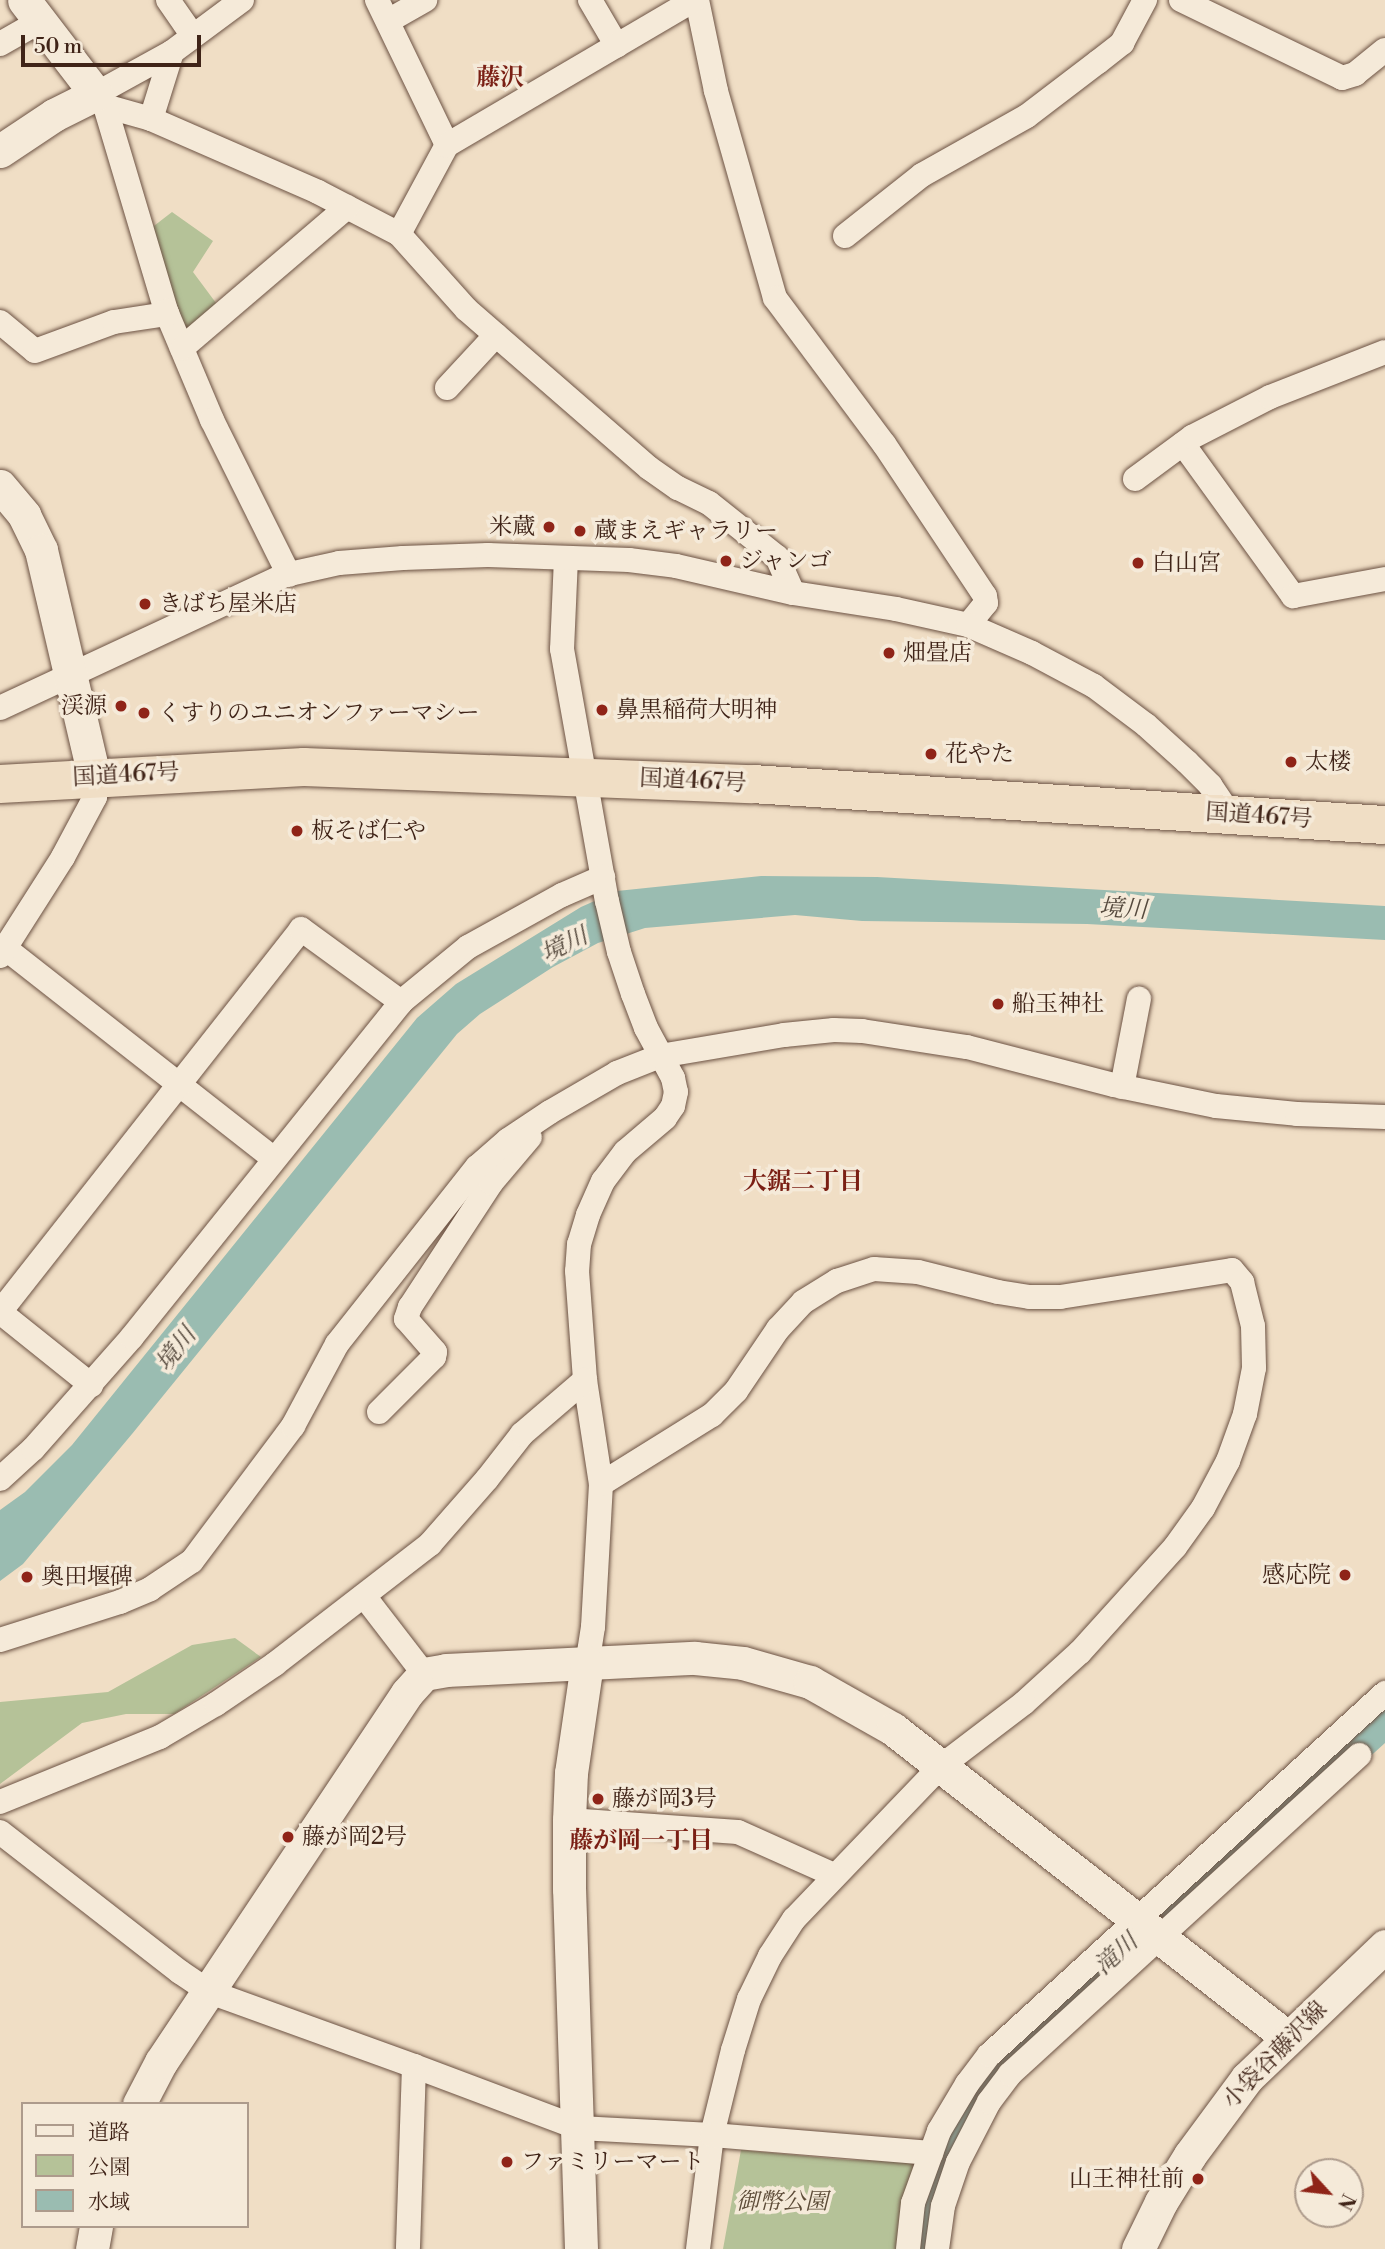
<!DOCTYPE html>
<meta charset="utf-8">
<style>
body{margin:0}
#map{position:relative;width:1385px;height:2249px;overflow:hidden;background:#f0dec5;font-family:"Libre Bodoni","Noto Serif JP",serif}
div>[style]{position:absolute}
[style*='--x']{left:calc(var(--x)*1px);top:calc(var(--y)*1px);width:calc(var(--w)*1px);rotate:calc(var(--a)*1deg)}
.green>*{inset:0;background:#b5c298}
.water>*{inset:0;background:#9abcb1}
.river>*{height:44px;margin:-22px;padding:0 22px;transform-origin:22px;border-radius:22px;background:#9abcb1}
.roads{filter:drop-shadow(0 0 2px #6c5243) drop-shadow(0 0 2px #6c5243)}
.street>*{height:24px;margin:-12px;padding:0 12px;transform-origin:12px;border-radius:12px;background:#f5ead9}
.secondary>*{height:33px;margin:-16.5px;padding:0 16.5px;transform-origin:16.5px;border-radius:16.5px;background:#f5ead9}
.highway>*{height:38px;margin:-19px;padding:0 19px;transform-origin:19px;border-radius:19px;background:#f0dec5}
.dots>*{width:19px;height:19px;translate:-50% -50%;box-sizing:border-box;border:4px solid #f5ead9;border-radius:50%}
span{translate:-50% -50%;white-space:nowrap;text-align:center;line-height:1.15;-webkit-text-stroke:7px #f5ead9;paint-order:stroke}
.poi-label{font-size:23px;color:#402418}
.right{translate:-100% -50%;text-align:right}
.left{translate:0 -50%;text-align:left}
.street-label{font-size:23px;color:#402418}
.park-label{font-size:23px;color:#5d4c38;font-style:italic}
.neighbourhood-label{font-size:24px;color:#7a1f14;font-weight:700}
.water-label{font-size:24px;color:#564a3e;font-style:italic}
.legend{position:absolute;left:21px;top:2102px;width:228px;height:126px;box-sizing:border-box;background:#f5ead9;border:2px solid #ad9b8c;margin:0;padding:9px 12px;list-style:none;font-size:21px;color:#402418}
.legend li{display:flex;align-items:center;gap:14px;height:35px}
.legend b{width:35px;border:2px solid #ad9b8c}
.north{position:absolute;left:1294px;top:2158px;width:70px;height:70px;box-sizing:border-box;background:#f5ead9;border:2px solid #ad9b8c;border-radius:50%;rotate:117deg;font-size:19px;font-weight:700;line-height:28px;text-align:center;color:#402418}
.north::after{content:'';display:block;margin:auto;width:24px;height:32px;background:#8f2418;clip-path:polygon(50% 0,100% 100%,50% 72%,0 100%)}
.scale{position:absolute;left:21px;top:35px;width:180px;height:32px;box-sizing:border-box;border:4px solid #402418;border-top:0;padding-left:9px;font-size:21px;line-height:24px;white-space:nowrap;color:#402418;-webkit-text-stroke:5px #f5ead9;paint-order:stroke}
</style>
<div id="map">
<div class="green">
<div style="clip-path:polygon(172px 212px,213px 241px,193px 272px,219px 307px,187px 334px,150px 229px)"></div>
<div style="clip-path:polygon(235px 1638px,261px 1657px,174px 1714px,126px 1714px,82px 1723px,0 1784px,0 1702px,108px 1692px,192px 1645px)"></div>
<div style="clip-path:polygon(741px 2150px,849px 2160px,920px 2161px,901px 2249px,723px 2249px)"></div>
</div>
<div class="water">
<div style="clip-path:polygon(761px 876px,877px 877px,1385px 906px,1385px 940px,1087px 924px,862px 921px,795px 915px,645px 928px,598px 943px,553px 967px,480px 1014px,457px 1034px,132px 1434px,23px 1564px,0 1581px,0 1510px,25px 1492px,72px 1445px,417px 1018px,456px 984px,581px 907px,617px 891px)"></div>
</div>
<div class="river">
<div style="--x:924;--y:2249;--w:61;--a:-79.6"></div>
<div style="--x:935;--y:2189;--w:76;--a:-67.5"></div>
<div style="--x:964;--y:2119;--w:58;--a:-56.3"></div>
<div style="--x:996;--y:2071;--w:117;--a:-44.7"></div>
<div style="--x:1079;--y:1989;--w:412;--a:-42"></div>
</div>
<div class="roads">
<div class="street">
<div style="--x:168;--y:0;--w:44;--a:55.2"></div>
<div style="--x:242;--y:0;--w:87;--a:143.4"></div>
<div style="--x:172;--y:52;--w:87;--a:151.1"></div>
<div style="--x:96;--y:94;--w:15;--a:53"></div>
<div style="--x:105;--y:106;--w:48;--a:15.8"></div>
<div style="--x:151;--y:119;--w:182;--a:23.6"></div>
<div style="--x:318;--y:192;--w:91;--a:27.4"></div>
<div style="--x:399;--y:234;--w:101;--a:48.2"></div>
<div style="--x:466;--y:309;--w:242;--a:41"></div>
<div style="--x:649;--y:468;--w:35;--a:35"></div>
<div style="--x:678;--y:488;--w:34;--a:26"></div>
<div style="--x:709;--y:503;--w:87;--a:38.5"></div>
<div style="--x:777;--y:557;--w:39;--a:66"></div>
<div style="--x:377;--y:0;--w:161;--a:64.2"></div>
<div style="--x:590;--y:0;--w:53;--a:59.6"></div>
<div style="--x:697;--y:0;--w:93;--a:78.2"></div>
<div style="--x:716;--y:91;--w:215;--a:74.1"></div>
<div style="--x:775;--y:298;--w:182;--a:53.3"></div>
<div style="--x:884;--y:444;--w:182;--a:56.4"></div>
<div style="--x:985;--y:596;--w:7;--a:82"></div>
<div style="--x:986;--y:603;--w:28;--a:129"></div>
<div style="--x:1181;--y:0;--w:179;--a:25.8"></div>
<div style="--x:1342;--y:78;--w:14;--a:-17"></div>
<div style="--x:1355;--y:74;--w:38;--a:-39"></div>
<div style="--x:388;--y:21;--w:43;--a:-29.6"></div>
<div style="--x:0;--y:44;--w:48;--a:-29.7"></div>
<div style="--x:105;--y:106;--w:214;--a:73.4"></div>
<div style="--x:166;--y:311;--w:118;--a:67.1"></div>
<div style="--x:212;--y:420;--w:173;--a:63.6"></div>
<div style="--x:151;--y:119;--w:70;--a:-72.6"></div>
<div style="--x:399;--y:234;--w:101;--a:-61.7"></div>
<div style="--x:447;--y:145;--w:286;--a:-30.4"></div>
<div style="--x:845;--y:236;--w:98;--a:-38.4"></div>
<div style="--x:922;--y:175;--w:120;--a:-29.3"></div>
<div style="--x:1027;--y:116;--w:89;--a:-37.3"></div>
<div style="--x:1098;--y:62;--w:31;--a:-38"></div>
<div style="--x:1122;--y:43;--w:49;--a:-61.9"></div>
<div style="--x:0;--y:322;--w:45;--a:39.6"></div>
<div style="--x:35;--y:351;--w:84;--a:-20.2"></div>
<div style="--x:114;--y:322;--w:54;--a:-8.6"></div>
<div style="--x:182;--y:348;--w:217;--a:-40.5"></div>
<div style="--x:447;--y:388;--w:72;--a:-47.2"></div>
<div style="--x:1183;--y:444;--w:188;--a:54.1"></div>
<div style="--x:1293;--y:596;--w:94;--a:-10.5"></div>
<div style="--x:1135;--y:479;--w:71;--a:-36.4"></div>
<div style="--x:1192;--y:437;--w:88;--a:-27.1"></div>
<div style="--x:1270;--y:397;--w:123;--a:-21.4"></div>
<div style="--x:566;--y:558;--w:91;--a:92.5"></div>
<div style="--x:562;--y:649;--w:256;--a:79.9"></div>
<div style="--x:607;--y:901;--w:52;--a:76.8"></div>
<div style="--x:619;--y:952;--w:44;--a:71.6"></div>
<div style="--x:633;--y:994;--w:36;--a:69"></div>
<div style="--x:646;--y:1028;--w:57;--a:61.6"></div>
<div style="--x:673;--y:1078;--w:14;--a:78"></div>
<div style="--x:676;--y:1092;--w:14;--a:102"></div>
<div style="--x:673;--y:1106;--w:14;--a:124"></div>
<div style="--x:665;--y:1118;--w:52;--a:139.6"></div>
<div style="--x:625;--y:1152;--w:36;--a:127"></div>
<div style="--x:603;--y:1181;--w:37;--a:114"></div>
<div style="--x:588;--y:1215;--w:30;--a:107"></div>
<div style="--x:579;--y:1244;--w:27;--a:94"></div>
<div style="--x:577;--y:1271;--w:109;--a:85.8"></div>
<div style="--x:585;--y:1380;--w:105;--a:81.3"></div>
<div style="--x:601;--y:1484;--w:143;--a:93.2"></div>
<div style="--x:593;--y:1627;--w:36;--a:99"></div>
<div style="--x:0;--y:708;--w:315;--a:-25"></div>
<div style="--x:285;--y:575;--w:55;--a:-12.5"></div>
<div style="--x:339;--y:563;--w:64;--a:-4.5"></div>
<div style="--x:403;--y:558;--w:85;--a:-2"></div>
<div style="--x:488;--y:555;--w:141;--a:2"></div>
<div style="--x:629;--y:560;--w:47;--a:7.3"></div>
<div style="--x:676;--y:566;--w:120;--a:13"></div>
<div style="--x:793;--y:593;--w:104;--a:8.8"></div>
<div style="--x:896;--y:609;--w:74;--a:12.5"></div>
<div style="--x:968;--y:625;--w:70;--a:23.6"></div>
<div style="--x:1032;--y:653;--w:70;--a:28"></div>
<div style="--x:1094;--y:686;--w:65;--a:36.9"></div>
<div style="--x:1146;--y:725;--w:55;--a:42.1"></div>
<div style="--x:1187;--y:762;--w:33;--a:45"></div>
<div style="--x:1210;--y:785;--w:34;--a:56"></div>
<div style="--x:5;--y:948;--w:342;--a:38.1"></div>
<div style="--x:0;--y:956;--w:117;--a:-57.5"></div>
<div style="--x:63;--y:857;--w:68;--a:-61.9"></div>
<div style="--x:95;--y:797;--w:21;--a:-93"></div>
<div style="--x:1122;--y:1087;--w:90;--a:-79.1"></div>
<div style="--x:0;--y:1312;--w:487;--a:-51.8"></div>
<div style="--x:301;--y:929;--w:124;--a:36.1"></div>
<div style="--x:0;--y:1312;--w:117;--a:38.7"></div>
<div style="--x:379;--y:1412;--w:78;--a:-45"></div>
<div style="--x:434;--y:1357;--w:5;--a:-79"></div>
<div style="--x:435;--y:1352;--w:44;--a:-131.3"></div>
<div style="--x:406;--y:1319;--w:13;--a:-72"></div>
<div style="--x:410;--y:1307;--w:148;--a:-56.8"></div>
<div style="--x:491;--y:1183;--w:60;--a:-49.7"></div>
<div style="--x:0;--y:1479;--w:45;--a:-42.3"></div>
<div style="--x:33;--y:1449;--w:149;--a:-48.5"></div>
<div style="--x:132;--y:1337;--w:430;--a:-51.2"></div>
<div style="--x:401;--y:1002;--w:87;--a:-39.4"></div>
<div style="--x:468;--y:947;--w:107;--a:-29"></div>
<div style="--x:562;--y:895;--w:45;--a:-23.7"></div>
<div style="--x:601;--y:1484;--w:131;--a:-31.9"></div>
<div style="--x:712;--y:1415;--w:34;--a:-45"></div>
<div style="--x:736;--y:1391;--w:75;--a:-55.9"></div>
<div style="--x:778;--y:1329;--w:37;--a:-47"></div>
<div style="--x:803;--y:1302;--w:40;--a:-32"></div>
<div style="--x:837;--y:1281;--w:39;--a:-18"></div>
<div style="--x:874;--y:1269;--w:44;--a:3.9"></div>
<div style="--x:918;--y:1272;--w:82;--a:14"></div>
<div style="--x:998;--y:1292;--w:32;--a:9"></div>
<div style="--x:1030;--y:1297;--w:30;--a:0"></div>
<div style="--x:1060;--y:1297;--w:174;--a:-8.9"></div>
<div style="--x:1232;--y:1270;--w:16;--a:50"></div>
<div style="--x:1242;--y:1282;--w:45;--a:76"></div>
<div style="--x:1253;--y:1326;--w:42;--a:88.6"></div>
<div style="--x:1254;--y:1368;--w:47;--a:101.1"></div>
<div style="--x:1245;--y:1414;--w:50;--a:109.9"></div>
<div style="--x:1228;--y:1461;--w:53;--a:118"></div>
<div style="--x:1203;--y:1508;--w:48;--a:125.7"></div>
<div style="--x:1175;--y:1547;--w:142;--a:132.1"></div>
<div style="--x:1080;--y:1652;--w:76;--a:137.7"></div>
<div style="--x:1024;--y:1703;--w:106;--a:142.7"></div>
<div style="--x:940;--y:1767;--w:211;--a:133.8"></div>
<div style="--x:794;--y:1919;--w:44;--a:123"></div>
<div style="--x:770;--y:1956;--w:48;--a:116"></div>
<div style="--x:749;--y:1999;--w:53;--a:107.4"></div>
<div style="--x:733;--y:2050;--w:88;--a:103.9"></div>
<div style="--x:712;--y:2135;--w:115;--a:97"></div>
<div style="--x:364;--y:1596;--w:98;--a:52.4"></div>
<div style="--x:0;--y:1640;--w:126;--a:-17.6"></div>
<div style="--x:120;--y:1602;--w:33;--a:-23"></div>
<div style="--x:150;--y:1589;--w:50;--a:-33.7"></div>
<div style="--x:192;--y:1561;--w:169;--a:-53.2"></div>
<div style="--x:293;--y:1426;--w:93;--a:-61.8"></div>
<div style="--x:337;--y:1344;--w:226;--a:-51.7"></div>
<div style="--x:477;--y:1167;--w:41;--a:-41.1"></div>
<div style="--x:508;--y:1140;--w:50;--a:-33.7"></div>
<div style="--x:550;--y:1112;--w:78;--a:-30.2"></div>
<div style="--x:617;--y:1073;--w:46;--a:-21.6"></div>
<div style="--x:660;--y:1056;--w:126;--a:-9.6"></div>
<div style="--x:784;--y:1035;--w:50;--a:-5.7"></div>
<div style="--x:834;--y:1030;--w:28;--a:2"></div>
<div style="--x:862;--y:1031;--w:106;--a:8.7"></div>
<div style="--x:967;--y:1047;--w:152;--a:14.5"></div>
<div style="--x:1114;--y:1085;--w:104;--a:11.6"></div>
<div style="--x:1216;--y:1106;--w:81;--a:5.6"></div>
<div style="--x:1297;--y:1114;--w:88;--a:2"></div>
<div style="--x:0;--y:1802;--w:173;--a:-22.1"></div>
<div style="--x:160;--y:1737;--w:65;--a:-30.5"></div>
<div style="--x:216;--y:1704;--w:71;--a:-34.1"></div>
<div style="--x:275;--y:1664;--w:196;--a:-37.7"></div>
<div style="--x:430;--y:1544;--w:86;--a:-48.8"></div>
<div style="--x:487;--y:1479;--w:57;--a:-52.1"></div>
<div style="--x:522;--y:1434;--w:83;--a:-40.6"></div>
<div style="--x:569;--y:1820;--w:169;--a:4.1"></div>
<div style="--x:738;--y:1832;--w:105;--a:24.1"></div>
<div style="--x:0;--y:1832;--w:228;--a:37.9"></div>
<div style="--x:180;--y:1972;--w:36;--a:34"></div>
<div style="--x:210;--y:1992;--w:217;--a:19.9"></div>
<div style="--x:414;--y:2066;--w:183;--a:91.9"></div>
<div style="--x:414;--y:2066;--w:176;--a:20.6"></div>
<div style="--x:579;--y:2128;--w:133;--a:3"></div>
<div style="--x:712;--y:2135;--w:220;--a:4.7"></div>
<div style="--x:908;--y:2249;--w:46;--a:-83.8"></div>
<div style="--x:913;--y:2203;--w:77;--a:-70.1"></div>
<div style="--x:939;--y:2131;--w:55;--a:-59.2"></div>
<div style="--x:967;--y:2084;--w:36;--a:-53"></div>
<div style="--x:989;--y:2055;--w:537;--a:-42.43"></div>
<div style="--x:937;--y:2249;--w:43;--a:-82.1"></div>
<div style="--x:943;--y:2206;--w:46;--a:-71.2"></div>
<div style="--x:958;--y:2162;--w:68;--a:-62.7"></div>
<div style="--x:989;--y:2102;--w:35;--a:-53"></div>
<div style="--x:1010;--y:2074;--w:473;--a:-42.4"></div>
</div>
<div class="secondary">
<div style="--x:0;--y:151;--w:65;--a:-33.7"></div>
<div style="--x:54;--y:115;--w:47;--a:-26.6"></div>
<div style="--x:96;--y:94;--w:118;--a:-127.5"></div>
<div style="--x:0;--y:486;--w:38;--a:50"></div>
<div style="--x:24;--y:515;--w:39;--a:64"></div>
<div style="--x:41;--y:550;--w:232;--a:76.8"></div>
<div style="--x:139;--y:2104;--w:47;--a:-62.4"></div>
<div style="--x:161;--y:2062;--w:443;--a:-56.3"></div>
<div style="--x:407;--y:1693;--w:25;--a:-48"></div>
<div style="--x:424;--y:1674;--w:22;--a:-10"></div>
<div style="--x:446;--y:1670;--w:249;--a:-2.8"></div>
<div style="--x:695;--y:1658;--w:48;--a:5.9"></div>
<div style="--x:743;--y:1663;--w:70;--a:15.8"></div>
<div style="--x:810;--y:1682;--w:95;--a:29.5"></div>
<div style="--x:893;--y:1729;--w:500;--a:38.02"></div>
<div style="--x:92;--y:2249;--w:23;--a:-80"></div>
<div style="--x:581;--y:2249;--w:360;--a:-91.9"></div>
<div style="--x:569;--y:1889;--w:69;--a:-90"></div>
<div style="--x:569;--y:1820;--w:47;--a:-87.6"></div>
<div style="--x:571;--y:1773;--w:111;--a:-81.7"></div>
<div style="--x:1138;--y:2249;--w:52;--a:-63.9"></div>
<div style="--x:1161;--y:2202;--w:55;--a:-58.3"></div>
<div style="--x:1190;--y:2155;--w:96;--a:-53.5"></div>
<div style="--x:1247;--y:2078;--w:191;--a:-43.7"></div>
</div>
<div class="highway">
<div style="--x:0;--y:784;--w:304;--a:-3.2"></div>
<div style="--x:304;--y:767;--w:448;--a:2.2"></div>
<div style="--x:752;--y:784;--w:634;--a:3.71"></div>
</div>
</div>
<div class="dots">
<div style="left:549px;top:527px;background:#8f2418"></div>
<div style="left:580px;top:531px;background:#8f2418"></div>
<div style="left:726px;top:561px;background:#8f2418"></div>
<div style="left:1138px;top:563px;background:#8f2418"></div>
<div style="left:145px;top:604px;background:#8f2418"></div>
<div style="left:889px;top:653px;background:#8f2418"></div>
<div style="left:121px;top:706px;background:#8f2418"></div>
<div style="left:602px;top:710px;background:#8f2418"></div>
<div style="left:144px;top:713px;background:#8f2418"></div>
<div style="left:931px;top:754px;background:#8f2418"></div>
<div style="left:1291px;top:762px;background:#8f2418"></div>
<div style="left:297px;top:831px;background:#8f2418"></div>
<div style="left:998px;top:1004px;background:#8f2418"></div>
<div style="left:1345px;top:1575px;background:#8f2418"></div>
<div style="left:27px;top:1577px;background:#8f2418"></div>
<div style="left:598px;top:1799px;background:#8f2418"></div>
<div style="left:288px;top:1837px;background:#8f2418"></div>
<div style="left:507px;top:2162px;background:#8f2418"></div>
<div style="left:1198px;top:2179px;background:#8f2418"></div>
</div>
<div class="poi-label">
<span class="right" style="left:535px;top:527px">米蔵</span>
<span class="left" style="left:594px;top:531px">蔵まえギャラリー</span>
<span class="left" style="left:740px;top:561px">ジャンゴ</span>
<span class="left" style="left:1152px;top:563px">白山宮</span>
<span class="left" style="left:159px;top:604px">きばち屋米店</span>
<span class="left" style="left:903px;top:653px">畑畳店</span>
<span class="right" style="left:107px;top:706px">渓源</span>
<span class="left" style="left:616px;top:710px">鼻黒稲荷大明神</span>
<span class="left" style="left:158px;top:713px">くすりのユニオンファーマシー</span>
<span class="left" style="left:945px;top:754px">花やた</span>
<span class="left" style="left:1305px;top:762px">太楼</span>
<span class="left" style="left:311px;top:831px">板そば仁や</span>
<span class="left" style="left:1012px;top:1004px">船玉神社</span>
<span class="right" style="left:1331px;top:1575px">感応院</span>
<span class="left" style="left:41px;top:1577px">奥田堰碑</span>
<span class="left" style="left:612px;top:1799px">藤が岡3号</span>
<span class="left" style="left:302px;top:1837px">藤が岡2号</span>
<span class="left" style="left:521px;top:2162px">ファミリーマート</span>
<span class="right" style="left:1184px;top:2179px">山王神社前</span>
</div>
<div class="street-label">
<span style="left:126px;top:775px;rotate:-3deg">国道467号</span>
<span style="left:693px;top:781px;rotate:3deg">国道467号</span>
<span style="left:1259px;top:816px;rotate:4deg">国道467号</span>
<span style="left:1275px;top:2055px;rotate:-46deg">小袋谷藤沢線</span>
</div>
<div class="park-label">
<span style="left:782px;top:2202px">御幣公園</span>
</div>
<div class="neighbourhood-label">
<span style="left:500px;top:79px">藤沢</span>
<span style="left:803px;top:1183px">大鋸二丁目</span>
<span style="left:641px;top:1842px">藤が岡一丁目</span>
</div>
<div class="water-label">
<span style="left:1123px;top:910px;rotate:3deg">境川</span>
<span style="left:565px;top:946px;rotate:-26deg">境川</span>
<span style="left:177px;top:1350px;rotate:-52deg">境川</span>
<span style="left:1117px;top:1955px;rotate:-42deg">滝川</span>
</div>
<ul class="legend">
<li><b style="height:9px;background:#f5ead9"></b>道路</li>
<li><b style="height:19px;background:#b5c298"></b>公園</li>
<li><b style="height:19px;background:#9abcb1"></b>水域</li>
</ul>
<div class="north">N</div>
<div class="scale">50 m</div>
</div>
